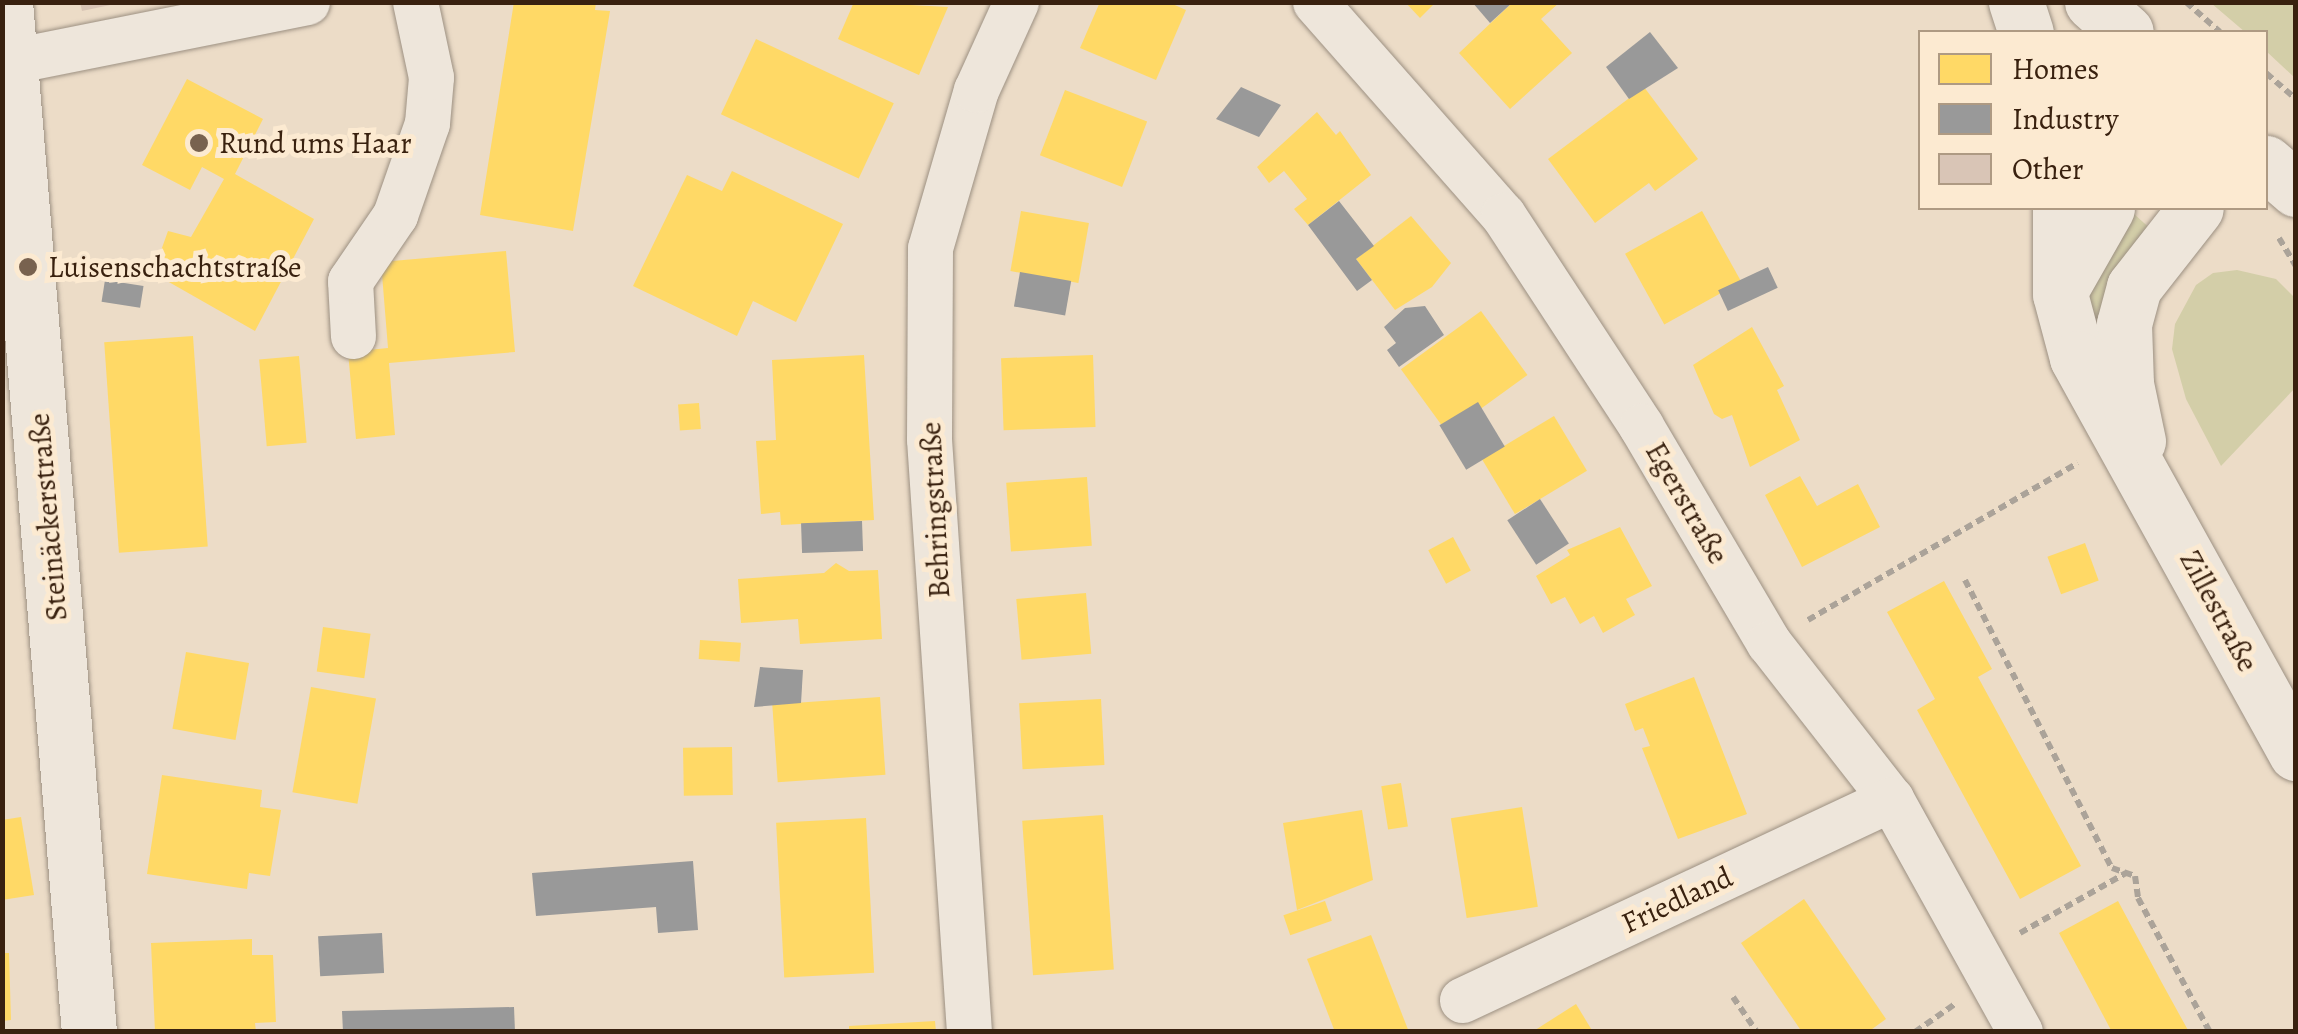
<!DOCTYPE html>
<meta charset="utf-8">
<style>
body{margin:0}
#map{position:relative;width:2298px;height:1034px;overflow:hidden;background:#ecdcc7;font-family:Alegreya,serif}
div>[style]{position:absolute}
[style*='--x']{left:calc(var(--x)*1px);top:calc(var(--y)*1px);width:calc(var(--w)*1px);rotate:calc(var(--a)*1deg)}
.green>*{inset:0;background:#d3cea8}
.homes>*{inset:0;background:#ffd966;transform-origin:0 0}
.industry>*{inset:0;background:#999;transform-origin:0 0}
.building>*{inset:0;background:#d9c5b6}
.path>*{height:6px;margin-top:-3px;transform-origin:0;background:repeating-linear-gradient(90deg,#aba399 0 8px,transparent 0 13px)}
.roads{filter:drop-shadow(0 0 2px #9c9082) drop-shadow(0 0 2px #9c9082)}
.street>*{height:45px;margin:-22.5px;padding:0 22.5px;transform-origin:22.5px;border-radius:22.5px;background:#eee6db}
.secondary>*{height:55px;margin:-27.5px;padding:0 27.5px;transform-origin:27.5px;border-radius:27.5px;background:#eee6db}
.dots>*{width:28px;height:28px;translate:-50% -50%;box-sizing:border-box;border:5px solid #fcead1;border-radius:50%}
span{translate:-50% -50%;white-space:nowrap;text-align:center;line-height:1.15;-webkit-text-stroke:10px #fcead1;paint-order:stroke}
.poi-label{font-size:30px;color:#39210f}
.left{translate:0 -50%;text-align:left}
.street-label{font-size:30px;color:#39210f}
.frame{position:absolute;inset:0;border:5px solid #39210f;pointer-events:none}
.legend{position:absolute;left:1918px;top:30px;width:350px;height:180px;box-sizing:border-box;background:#fcead1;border:2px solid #ae9a83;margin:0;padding:12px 18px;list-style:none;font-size:30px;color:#39210f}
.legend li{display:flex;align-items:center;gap:20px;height:50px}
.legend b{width:50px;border:2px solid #ae9a83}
</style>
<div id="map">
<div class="green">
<div style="clip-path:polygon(2211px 3px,2295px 3px,2295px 78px,2266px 51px,2266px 32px,2245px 32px)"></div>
<div style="clip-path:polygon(2134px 214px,2153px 231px,2103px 347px,2085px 315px,2089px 287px,2126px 216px)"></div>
<div style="clip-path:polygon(2237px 270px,2276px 279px,2295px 298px,2295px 388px,2221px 466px,2186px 399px,2172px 349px,2175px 324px,2196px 285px,2213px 273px)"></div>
</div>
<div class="homes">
<div style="clip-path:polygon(514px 2px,596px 2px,595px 10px,610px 11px,573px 231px,480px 215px)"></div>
<div style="clip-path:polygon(854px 2px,948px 7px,919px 75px,838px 39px)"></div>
<div style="clip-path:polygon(1100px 2px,1168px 2px,1186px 10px,1156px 80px,1080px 48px)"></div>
<div style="clip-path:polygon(1405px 2px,1436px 2px,1420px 18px)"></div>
<div style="clip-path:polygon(1513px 2px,1560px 2px,1541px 19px,1572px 53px,1510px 109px,1459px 53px)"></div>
<div style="left:756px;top:39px;width:152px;height:83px;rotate:25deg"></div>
<div style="clip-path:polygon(187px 79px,263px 119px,235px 174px,314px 219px,255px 331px,153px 273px,168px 231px,191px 237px,224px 179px,202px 167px,190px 190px,142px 165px)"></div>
<div style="clip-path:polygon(1644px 87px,1698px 159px,1655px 191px,1649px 183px,1595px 223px,1548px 159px)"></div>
<div style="left:1065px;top:90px;width:88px;height:70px;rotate:21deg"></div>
<div style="clip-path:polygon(1317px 112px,1336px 135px,1340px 131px,1371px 175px,1308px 225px,1294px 209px,1307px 199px,1284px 171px,1269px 183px,1257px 167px)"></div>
<div style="clip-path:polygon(732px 171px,843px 224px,796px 322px,753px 301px,737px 336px,633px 286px,687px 175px,722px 191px)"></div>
<div style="left:1021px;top:211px;width:69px;height:61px;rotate:10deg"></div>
<div style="left:1702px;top:211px;width:81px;height:88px;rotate:61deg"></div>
<div style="clip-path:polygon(1411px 216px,1451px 263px,1432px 287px,1395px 310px,1356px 259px)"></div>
<div style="clip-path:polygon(506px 251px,515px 352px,389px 363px,395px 435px,356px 439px,348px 352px,388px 348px,381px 262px)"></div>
<div style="left:1481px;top:311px;width:79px;height:99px;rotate:54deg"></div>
<div style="clip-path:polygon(1752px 327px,1784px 386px,1777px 390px,1800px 440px,1750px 467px,1732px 415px,1722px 419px,1714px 414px,1693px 365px)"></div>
<div style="left:193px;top:336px;width:211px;height:89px;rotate:86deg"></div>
<div style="clip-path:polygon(864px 355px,874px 520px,781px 525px,780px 512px,761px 514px,756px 441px,776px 440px,772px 360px)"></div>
<div style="left:1093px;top:355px;width:72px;height:92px;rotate:88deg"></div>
<div style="left:299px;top:356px;width:87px;height:40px;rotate:85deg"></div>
<div style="left:699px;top:403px;width:26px;height:21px;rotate:86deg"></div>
<div style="left:1554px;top:416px;width:64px;height:84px;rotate:59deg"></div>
<div style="clip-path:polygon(1800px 476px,1817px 506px,1858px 484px,1880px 527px,1802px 567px,1765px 495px)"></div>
<div style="left:1087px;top:477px;width:69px;height:81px;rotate:86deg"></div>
<div style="clip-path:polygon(1620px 527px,1652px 586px,1626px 599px,1635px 615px,1603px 633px,1594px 616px,1580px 624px,1565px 597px,1551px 604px,1536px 576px,1570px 555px,1567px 550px)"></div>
<div style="left:1453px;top:537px;width:38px;height:28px;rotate:62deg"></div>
<div style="left:2085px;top:543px;width:40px;height:40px;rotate:70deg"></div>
<div style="clip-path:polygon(836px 563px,849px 571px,878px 570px,882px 639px,800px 644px,798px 619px,741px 623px,738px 579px,824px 573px)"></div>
<div style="clip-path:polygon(1944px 581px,1992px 669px,1978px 677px,2081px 866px,2020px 899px,1917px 710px,1935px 699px,1887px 612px)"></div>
<div style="left:1086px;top:593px;width:61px;height:70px;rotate:85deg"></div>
<div style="left:323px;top:627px;width:48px;height:45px;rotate:8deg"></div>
<div style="left:700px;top:640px;width:41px;height:19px;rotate:4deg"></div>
<div style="left:186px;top:652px;width:64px;height:78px;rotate:10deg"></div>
<div style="clip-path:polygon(1694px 677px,1747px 814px,1678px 839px,1642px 748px,1650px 746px,1643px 728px,1635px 731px,1625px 704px)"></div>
<div style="left:311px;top:687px;width:66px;height:107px;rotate:10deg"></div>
<div style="left:880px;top:697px;width:78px;height:108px;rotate:86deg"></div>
<div style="left:1101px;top:699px;width:66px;height:82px;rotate:87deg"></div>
<div style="left:732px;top:747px;width:48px;height:49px;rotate:89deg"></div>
<div style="clip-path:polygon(162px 775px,262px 790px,260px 807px,281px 810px,270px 876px,249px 873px,247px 889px,147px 874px)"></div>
<div style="left:1401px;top:783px;width:44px;height:20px;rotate:81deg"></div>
<div style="left:1522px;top:807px;width:101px;height:72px;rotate:81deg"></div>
<div style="clip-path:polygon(1362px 810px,1373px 880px,1297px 910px,1283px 823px)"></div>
<div style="left:1103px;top:815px;width:155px;height:81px;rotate:86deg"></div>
<div style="clip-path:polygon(21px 817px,34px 895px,2px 900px,2px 820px)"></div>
<div style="left:866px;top:818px;width:155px;height:90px;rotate:87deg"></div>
<div style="clip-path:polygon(1804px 899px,1886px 1019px,1868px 1032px,1802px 1032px,1741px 943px)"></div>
<div style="left:1325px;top:901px;width:21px;height:44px;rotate:71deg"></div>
<div style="clip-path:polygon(2118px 901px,2162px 983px,2189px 1032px,2112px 1032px,2086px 983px,2059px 933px)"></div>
<div style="clip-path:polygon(1371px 935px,1409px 1032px,1335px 1032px,1307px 959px)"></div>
<div style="clip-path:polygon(252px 939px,252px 955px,273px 955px,276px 1022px,255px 1023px,256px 1032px,155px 1032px,151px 943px)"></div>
<div style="clip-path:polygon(2px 953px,9px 953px,11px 1020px,2px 1021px)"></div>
<div style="clip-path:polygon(1576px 1004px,1593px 1032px,1532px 1032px)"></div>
<div style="clip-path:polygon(935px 1021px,936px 1032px,849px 1032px,849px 1026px)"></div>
</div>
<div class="industry">
<div style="clip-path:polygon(1472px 2px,1513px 2px,1490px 23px)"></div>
<div style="clip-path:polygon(1650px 32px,1678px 68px,1629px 99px,1606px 67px)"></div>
<div style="clip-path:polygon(1241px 87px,1281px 105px,1259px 137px,1216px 119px)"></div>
<div style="clip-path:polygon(1339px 201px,1374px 246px,1356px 259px,1372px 280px,1357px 291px,1308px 225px)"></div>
<div style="left:1768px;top:267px;width:23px;height:55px;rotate:65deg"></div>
<div style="left:1020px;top:272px;width:52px;height:35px;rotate:10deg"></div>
<div style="left:105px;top:280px;width:39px;height:22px;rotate:9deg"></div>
<div style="clip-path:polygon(1425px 306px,1444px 335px,1399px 367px,1387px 350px,1396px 343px,1384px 327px,1405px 308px)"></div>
<div style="left:1478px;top:402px;width:52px;height:45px;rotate:59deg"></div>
<div style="left:1540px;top:499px;width:53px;height:39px;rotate:57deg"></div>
<div style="left:862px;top:521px;width:30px;height:61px;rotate:88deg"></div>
<div style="clip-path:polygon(760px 667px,803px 670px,801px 703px,754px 707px)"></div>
<div style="clip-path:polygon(693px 861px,698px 930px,658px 933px,656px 907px,536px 916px,532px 873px)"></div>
<div style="left:382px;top:933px;width:40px;height:64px;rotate:87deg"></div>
<div style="clip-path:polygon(514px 1007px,515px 1032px,343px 1032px,342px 1011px)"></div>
</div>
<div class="building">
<div style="clip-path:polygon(80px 2px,115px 2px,115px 4px,82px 11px)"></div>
</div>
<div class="path">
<div style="--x:2186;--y:2;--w:45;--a:41.4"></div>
<div style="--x:2266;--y:73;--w:40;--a:41"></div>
<div style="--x:2279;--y:238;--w:33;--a:59"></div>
<div style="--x:1965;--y:580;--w:323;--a:63"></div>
<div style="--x:2112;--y:868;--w:24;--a:19"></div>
<div style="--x:2135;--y:876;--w:22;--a:82"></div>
<div style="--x:2138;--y:898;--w:152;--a:61.8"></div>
<div style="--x:1808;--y:620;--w:312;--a:-30.2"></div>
<div style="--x:2020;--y:933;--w:122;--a:-29.5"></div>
<div style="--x:1733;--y:997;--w:42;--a:55.6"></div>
<div style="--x:1915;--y:1032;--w:49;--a:-35"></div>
</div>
<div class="roads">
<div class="street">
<div style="--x:1315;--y:2;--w:284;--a:48.6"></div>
<div style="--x:1503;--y:215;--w:252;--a:56.8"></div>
<div style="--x:1641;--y:426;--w:252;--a:59.5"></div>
<div style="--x:1769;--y:643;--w:198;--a:52"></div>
<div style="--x:1891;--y:799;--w:266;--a:61"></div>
<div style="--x:2;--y:63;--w:311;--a:-11.3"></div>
<div style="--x:353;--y:336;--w:55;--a:-93.1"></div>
<div style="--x:350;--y:281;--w:80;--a:-55.7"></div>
<div style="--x:395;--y:215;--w:97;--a:-70.8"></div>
<div style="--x:427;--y:123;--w:46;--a:-85"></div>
<div style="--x:431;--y:77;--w:77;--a:-102"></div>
<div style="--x:1462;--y:1000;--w:474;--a:-25.1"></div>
<div style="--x:969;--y:1032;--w:594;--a:-93.86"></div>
<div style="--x:929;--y:439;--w:191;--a:-89.7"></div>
<div style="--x:930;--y:248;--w:165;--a:-73.8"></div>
<div style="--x:976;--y:90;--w:97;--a:-65.6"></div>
</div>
<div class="secondary">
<div style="--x:5;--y:2;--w:1033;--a:85.34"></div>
<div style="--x:2016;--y:2;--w:32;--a:72"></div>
<div style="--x:2092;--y:2;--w:45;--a:41.4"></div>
<div style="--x:2266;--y:163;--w:40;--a:41"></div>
<div style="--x:2060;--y:208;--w:86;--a:90"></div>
<div style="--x:2060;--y:294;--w:66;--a:75.1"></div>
<div style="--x:2077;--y:358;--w:452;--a:61"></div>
<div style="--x:2065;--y:282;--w:85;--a:-60.4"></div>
<div style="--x:2138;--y:441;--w:58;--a:-101.9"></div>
<div style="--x:2126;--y:384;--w:60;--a:-91.9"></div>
<div style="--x:2124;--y:324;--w:38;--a:-75"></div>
<div style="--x:2134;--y:287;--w:100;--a:-51.9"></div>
</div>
</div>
<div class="dots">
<div style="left:199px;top:143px;background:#78624f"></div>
<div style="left:28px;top:267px;background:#78624f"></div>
</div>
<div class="poi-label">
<span class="left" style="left:219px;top:143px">Rund ums Haar</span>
<span class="left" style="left:48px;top:267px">Luisenschachtstraße</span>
</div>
<div class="street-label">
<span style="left:1687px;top:503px;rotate:60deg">Egerstraße</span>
<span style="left:935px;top:510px;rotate:-93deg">Behringstraße</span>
<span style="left:48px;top:517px;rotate:-95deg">Steinäckerstraße</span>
<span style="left:2219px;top:611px;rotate:62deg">Zillestraße</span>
<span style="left:1677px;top:900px;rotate:-25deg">Friedland</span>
</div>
<div class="frame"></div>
<ul class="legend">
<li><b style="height:28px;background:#ffd966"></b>Homes</li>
<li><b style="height:28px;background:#999"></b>Industry</li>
<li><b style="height:28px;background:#d9c5b6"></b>Other</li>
</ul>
</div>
